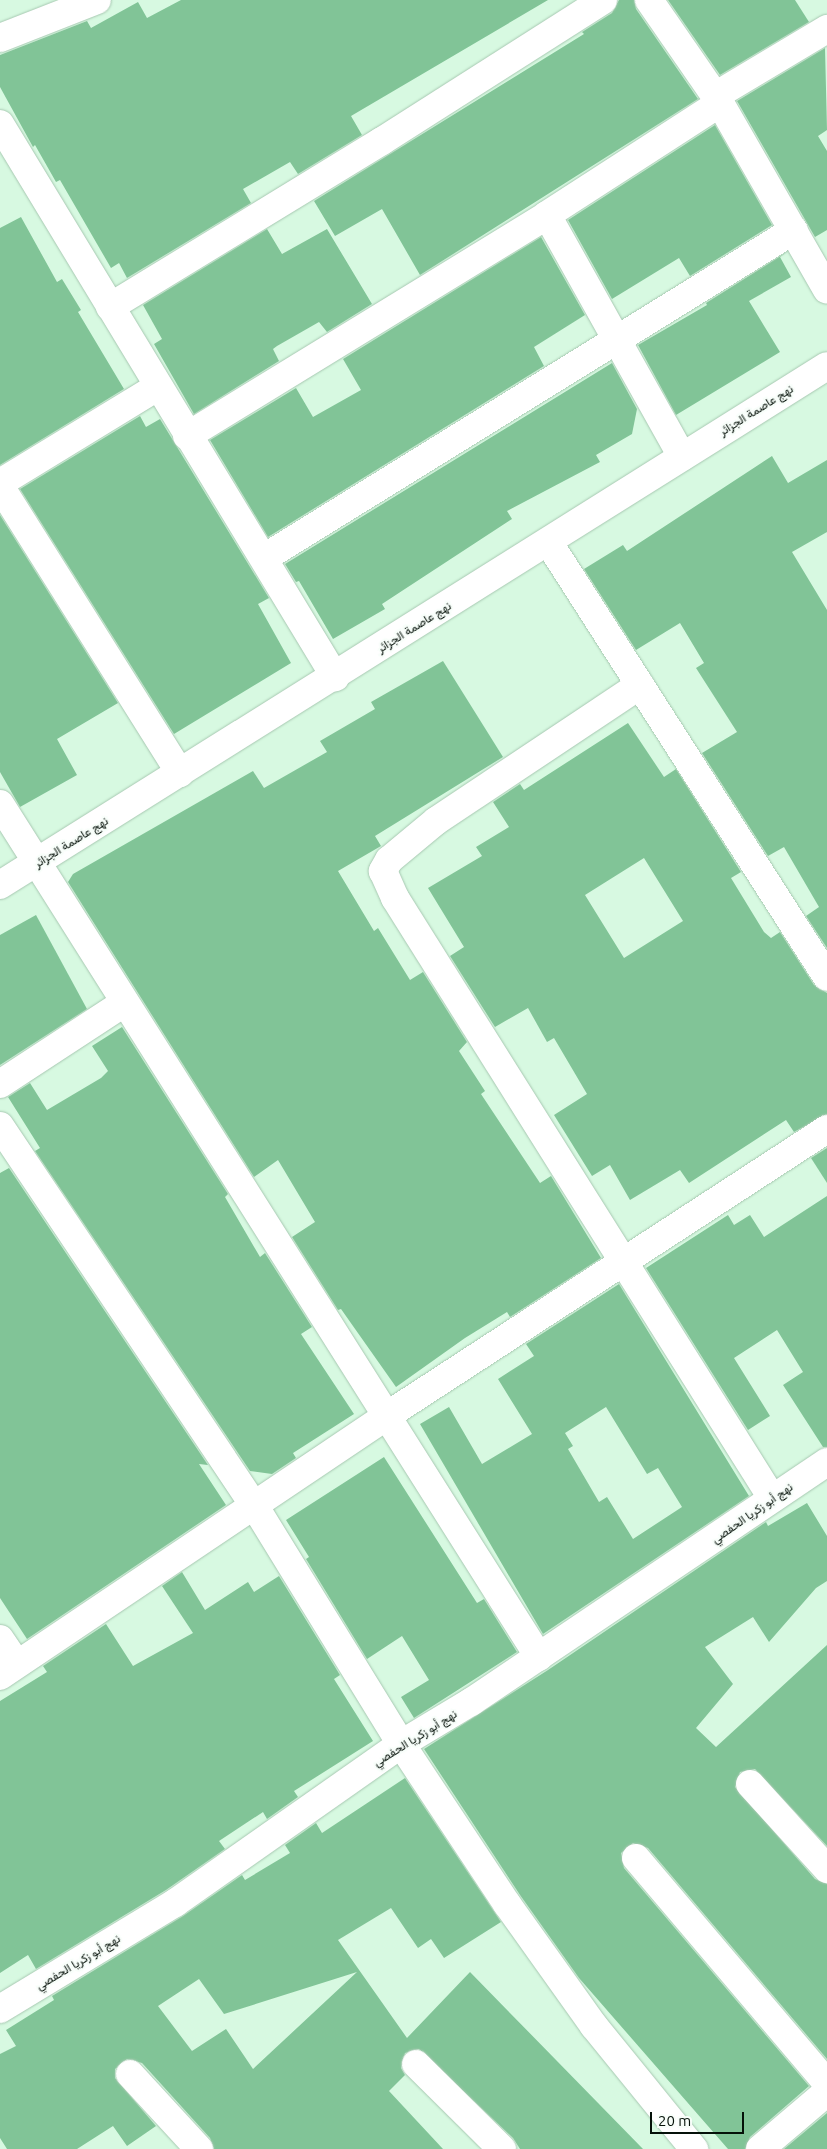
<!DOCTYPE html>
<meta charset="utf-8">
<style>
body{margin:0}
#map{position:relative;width:827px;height:2149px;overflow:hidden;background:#d7f9e1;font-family:Ubuntu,Vazirmatn,sans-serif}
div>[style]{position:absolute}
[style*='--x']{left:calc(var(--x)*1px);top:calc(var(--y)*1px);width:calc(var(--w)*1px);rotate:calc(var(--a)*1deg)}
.building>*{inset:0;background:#81c497}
.roads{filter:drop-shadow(0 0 1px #a7c8b1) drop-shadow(0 0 1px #a7c8b1)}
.minor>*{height:28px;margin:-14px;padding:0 14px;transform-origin:14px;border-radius:14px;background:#fff}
span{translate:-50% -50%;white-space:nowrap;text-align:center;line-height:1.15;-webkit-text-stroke:4.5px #f8fefa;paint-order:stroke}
.street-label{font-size:12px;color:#051109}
.scale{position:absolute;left:650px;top:2112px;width:94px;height:22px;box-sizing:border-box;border:2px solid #051109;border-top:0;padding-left:6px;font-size:15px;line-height:18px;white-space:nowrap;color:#051109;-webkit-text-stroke:4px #f8fefa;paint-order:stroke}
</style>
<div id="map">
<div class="building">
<div style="clip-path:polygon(181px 0,548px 0,351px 116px,362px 135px,298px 174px,290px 162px,243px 189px,251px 203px,127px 278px,119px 263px,111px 268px,60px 180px,56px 182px,35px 145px,33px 147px,0 87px,0 55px,87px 21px,91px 28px,138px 2px,147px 18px)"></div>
<div style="clip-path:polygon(619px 0,634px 0,636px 9px,698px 99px,420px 275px,382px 209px,335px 236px,314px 201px,584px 34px,582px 32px,612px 13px)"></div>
<div style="clip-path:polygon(668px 0,795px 0,809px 22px,720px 75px)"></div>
<div style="clip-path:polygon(825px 48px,827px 130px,818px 136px,827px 151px,827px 230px,815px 237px,737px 101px)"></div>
<div style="clip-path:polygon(715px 125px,772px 225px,690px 276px,679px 258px,612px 299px,568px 220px)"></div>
<div style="clip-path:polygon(21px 217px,57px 282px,62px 279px,81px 310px,78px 312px,124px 389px,0 465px,0 228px)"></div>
<div style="clip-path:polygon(267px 229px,282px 254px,327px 229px,372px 304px,327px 332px,319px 322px,277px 346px,273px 349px,279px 361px,194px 414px,154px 344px,162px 339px,143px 305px)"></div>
<div style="clip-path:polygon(541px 237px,585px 315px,534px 347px,544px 366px,268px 537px,210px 440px,296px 388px,313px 417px,361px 390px,343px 359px)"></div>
<div style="clip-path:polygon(787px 252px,780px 257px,791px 277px,749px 301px,780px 352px,676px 415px,638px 345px,707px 305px,706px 303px)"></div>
<div style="clip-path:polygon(612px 363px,637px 409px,632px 434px,596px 455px,600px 462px,507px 511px,512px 519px,382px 604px,385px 609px,333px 639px,299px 581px,296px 582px,285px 564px)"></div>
<div style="clip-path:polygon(140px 416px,146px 427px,160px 419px,269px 598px,258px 604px,291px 663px,174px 734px,20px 489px)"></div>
<div style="clip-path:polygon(772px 456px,788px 483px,827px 460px,827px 532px,792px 552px,827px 610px,827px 948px,806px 916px,819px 907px,784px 847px,768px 856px,702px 753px,737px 732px,696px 668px,704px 663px,680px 623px,636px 650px,584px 569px,623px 545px,627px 551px)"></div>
<div style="clip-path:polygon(0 515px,118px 703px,57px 739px,77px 775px,20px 807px,0 772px)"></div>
<div style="clip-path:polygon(443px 661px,503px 757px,375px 836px,381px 846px,338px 871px,374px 931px,378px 928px,410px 980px,423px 972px,467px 1042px,459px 1051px,485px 1091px,481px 1094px,540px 1183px,551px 1176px,601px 1258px,510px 1317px,507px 1312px,465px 1338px,396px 1387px,341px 1309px,338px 1310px,292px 1237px,315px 1222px,278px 1160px,254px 1177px,68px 882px,73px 874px,253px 771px,264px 788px,327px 752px,320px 741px,375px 709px,371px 702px)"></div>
<div style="clip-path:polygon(evenodd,628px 723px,664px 777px,676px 769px,741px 872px,731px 878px,764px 932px,771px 938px,780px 932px,814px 985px,827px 993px,827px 1114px,794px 1132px,786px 1120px,689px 1183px,680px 1170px,630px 1200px,610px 1165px,592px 1176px,554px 1115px,587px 1094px,554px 1038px,547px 1042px,528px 1008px,495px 1027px,450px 956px,464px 947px,428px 888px,482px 856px,476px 847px,509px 827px,493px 802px,520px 784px,524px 790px,628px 723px,644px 858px,683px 921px,624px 958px,585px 895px,644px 858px)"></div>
<div style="clip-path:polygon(36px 915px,87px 1009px,0 1065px,0 935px)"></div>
<div style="clip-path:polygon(122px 1027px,228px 1194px,225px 1197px,260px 1257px,265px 1253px,312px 1327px,301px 1334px,354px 1414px,293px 1453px,296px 1458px,272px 1474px,250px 1471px,35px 1151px,40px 1148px,8px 1097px,30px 1083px,47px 1110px,101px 1078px,108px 1071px,92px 1046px)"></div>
<div style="clip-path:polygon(827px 1148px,827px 1183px,811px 1158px)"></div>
<div style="clip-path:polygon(9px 1168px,208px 1465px,199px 1464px,226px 1505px,27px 1639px,0 1598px,0 1173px)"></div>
<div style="clip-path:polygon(827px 1196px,827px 1447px,823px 1447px,783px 1385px,803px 1372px,777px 1330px,734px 1358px,770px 1416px,748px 1430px,646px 1268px,728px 1215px,734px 1225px,750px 1215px,764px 1237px)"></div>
<div style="clip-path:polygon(evenodd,619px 1284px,749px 1496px,543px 1634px,420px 1424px,449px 1407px,482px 1464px,532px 1434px,498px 1379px,534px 1356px,526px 1344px,619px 1284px,606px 1407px,647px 1474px,658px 1468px,682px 1507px,633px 1539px,607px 1497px,599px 1502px,568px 1449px,573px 1446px,565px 1433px,606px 1407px)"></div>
<div style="clip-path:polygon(384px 1457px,477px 1603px,484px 1599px,517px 1652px,414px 1718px,401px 1697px,429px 1680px,402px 1636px,367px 1659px,306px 1559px,309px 1557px,286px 1520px)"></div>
<div style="clip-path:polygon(807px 1503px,827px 1536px,827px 1581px,816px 1588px,769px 1642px,753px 1617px,705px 1647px,733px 1684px,696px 1728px,716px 1747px,827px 1645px,827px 1846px,755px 1769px,740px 1772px,735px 1787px,815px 1879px,827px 1884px,827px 2059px,648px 1848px,633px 1843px,621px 1853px,624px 1868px,809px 2086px,750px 2137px,745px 2149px,728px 2149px,579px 1978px,520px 1895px,424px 1749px,548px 1670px,766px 1522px,768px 1526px)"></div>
<div style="clip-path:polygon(182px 1572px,205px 1610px,248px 1582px,254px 1592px,279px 1576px,340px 1675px,334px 1679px,373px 1741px,294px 1791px,298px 1797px,267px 1819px,263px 1812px,219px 1841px,225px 1849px,166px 1890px,36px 1969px,28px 1955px,0 1973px,0 1701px,47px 1672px,43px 1666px,106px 1624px,133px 1666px,193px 1633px,162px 1586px)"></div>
<div style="clip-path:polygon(evenodd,405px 1778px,501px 1922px,444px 1958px,431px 1939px,418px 1948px,391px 1908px,338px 1940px,407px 2038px,470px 1972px,643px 2149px,520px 2149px,513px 2138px,419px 2049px,405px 2053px,401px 2068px,405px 2075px,389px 2091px,443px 2149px,214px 2149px,210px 2138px,142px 2063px,127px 2059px,115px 2069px,115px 2078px,156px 2126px,127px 2146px,113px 2126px,77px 2149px,7px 2149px,0 2138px,0 2054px,16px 2046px,6px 2030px,54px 2000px,52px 1996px,183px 1916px,242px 1875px,245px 1880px,290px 1853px,285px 1845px,316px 1823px,322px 1833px,405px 1778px,357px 1972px,253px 2069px,226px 2029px,192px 2051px,158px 2006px,199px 1979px,224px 2014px,357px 1972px)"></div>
<div style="clip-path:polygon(827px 2113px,827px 2149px,784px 2149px)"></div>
</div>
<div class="roads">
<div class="minor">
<div style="--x:649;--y:0;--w:125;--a:55.4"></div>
<div style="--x:720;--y:103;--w:215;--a:60.2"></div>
<div style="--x:0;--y:38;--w:104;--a:-21.4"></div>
<div style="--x:715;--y:96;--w:131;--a:-30.9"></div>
<div style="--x:0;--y:124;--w:647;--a:58.79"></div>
<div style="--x:547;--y:215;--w:277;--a:60.8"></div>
<div style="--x:110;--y:307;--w:319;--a:-31.4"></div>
<div style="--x:382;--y:141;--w:262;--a:-32.5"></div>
<div style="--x:187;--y:436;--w:422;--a:-31.5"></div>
<div style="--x:547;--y:215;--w:206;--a:-32.9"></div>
<div style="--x:0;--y:483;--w:184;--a:-31.4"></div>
<div style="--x:0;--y:486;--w:339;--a:57.9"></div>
<div style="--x:549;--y:543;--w:515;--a:57.36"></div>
<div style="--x:264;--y:558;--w:623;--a:-31.75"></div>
<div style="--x:640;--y:685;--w:245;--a:146.3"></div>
<div style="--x:436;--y:821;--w:61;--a:140.3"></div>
<div style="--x:389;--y:860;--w:13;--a:119"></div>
<div style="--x:383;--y:871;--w:30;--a:66"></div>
<div style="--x:395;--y:898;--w:709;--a:57.86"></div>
<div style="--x:0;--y:804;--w:1009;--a:57.71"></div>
<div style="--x:0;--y:885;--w:976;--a:-32.11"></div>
<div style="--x:0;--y:1084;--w:148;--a:-33.2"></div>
<div style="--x:0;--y:1126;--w:456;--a:56.2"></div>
<div style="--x:254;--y:1505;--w:281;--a:58.4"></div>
<div style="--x:401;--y:1744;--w:192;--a:56.5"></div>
<div style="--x:507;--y:1904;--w:150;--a:54.5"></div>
<div style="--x:594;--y:2026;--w:159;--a:50.9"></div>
<div style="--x:0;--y:1639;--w:30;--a:56"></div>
<div style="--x:0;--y:1676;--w:468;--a:-33.9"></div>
<div style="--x:388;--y:1415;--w:524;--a:-33.08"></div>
<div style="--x:750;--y:1784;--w:115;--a:47.8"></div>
<div style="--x:636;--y:1858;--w:295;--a:49.7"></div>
<div style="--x:0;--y:2009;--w:205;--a:-31.2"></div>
<div style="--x:175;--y:1903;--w:276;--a:-35.1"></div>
<div style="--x:401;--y:1744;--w:82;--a:-31"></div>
<div style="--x:471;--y:1702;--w:429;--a:-34"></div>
<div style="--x:416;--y:2064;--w:121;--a:44.7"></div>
<div style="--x:130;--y:2074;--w:102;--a:47.4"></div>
<div style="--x:760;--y:2149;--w:88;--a:-40.4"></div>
</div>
</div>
<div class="street-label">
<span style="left:756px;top:410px;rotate:-32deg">نهج عاصمة الجزائر</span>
<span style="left:414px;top:627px;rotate:-32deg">نهج عاصمة الجزائر</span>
<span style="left:71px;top:842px;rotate:-32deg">نهج عاصمة الجزائر</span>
<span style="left:752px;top:1513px;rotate:-35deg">نهج أبو زكريا الحفصي</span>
<span style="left:415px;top:1738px;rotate:-32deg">نهج أبو زكريا الحفصي</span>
<span style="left:78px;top:1962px;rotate:-31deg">نهج أبو زكريا الحفصي</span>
</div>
<div class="scale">20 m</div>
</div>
